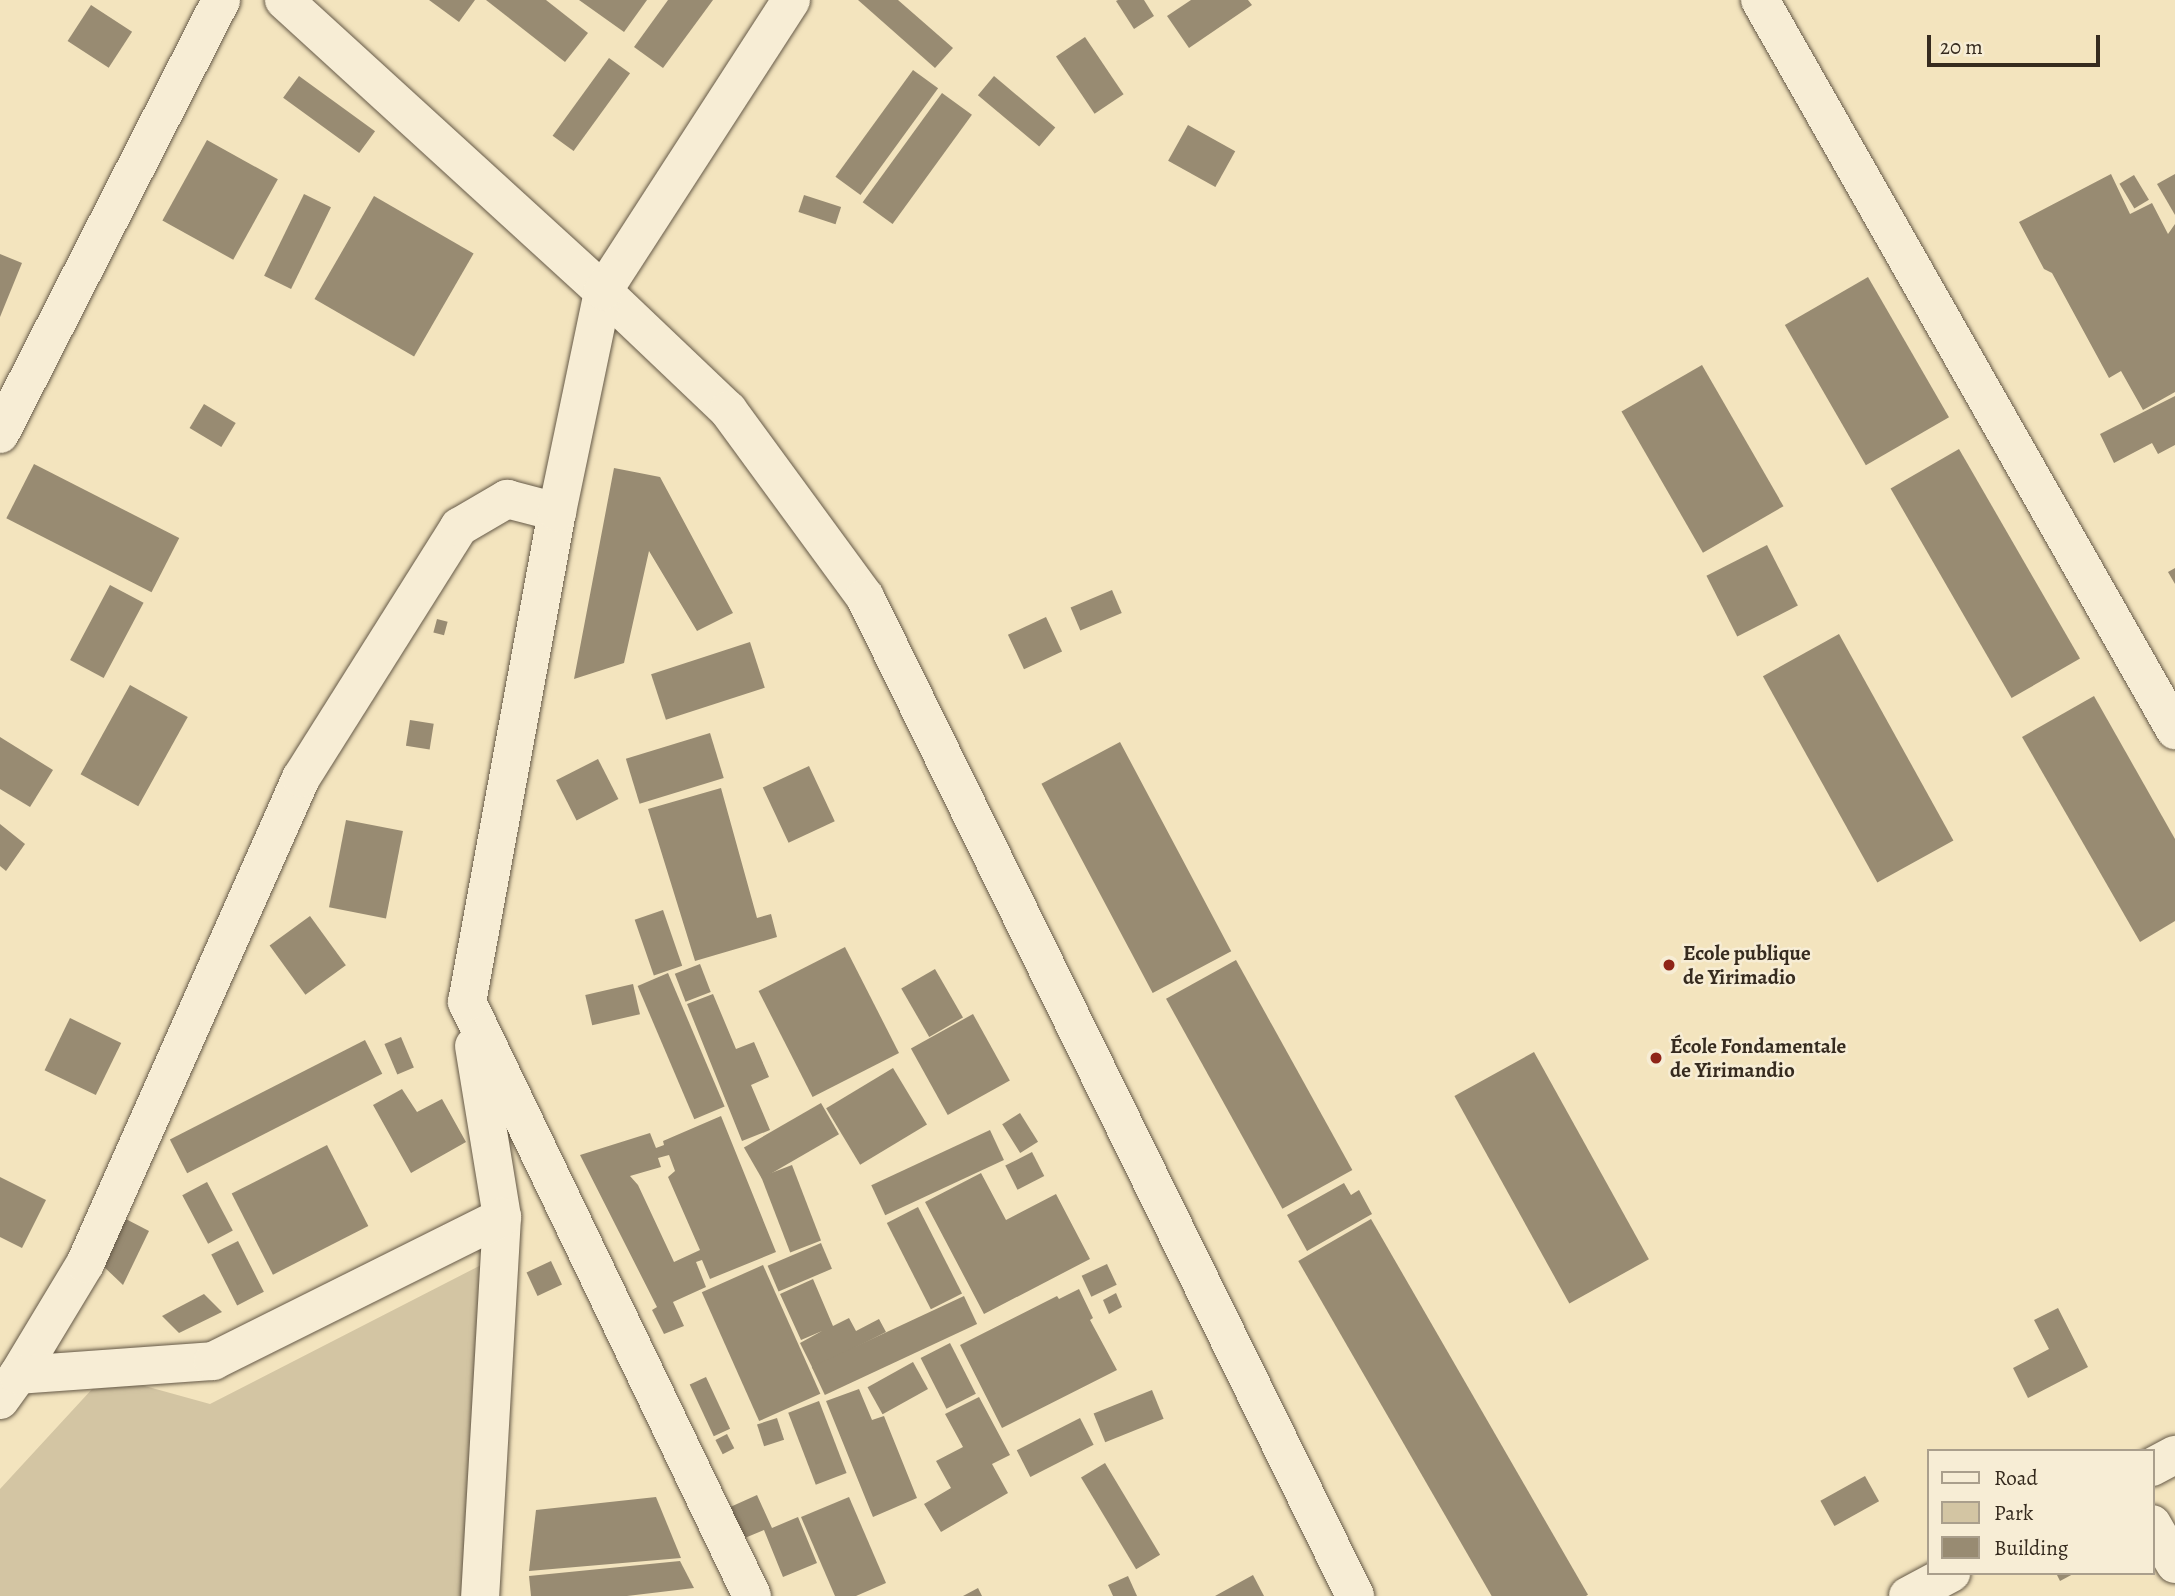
<!DOCTYPE html>
<meta charset="utf-8">
<style>
body{margin:0}
#map{position:relative;width:2175px;height:1596px;overflow:hidden;background:#f3e4be;font-family:Alegreya,serif}
div>[style]{position:absolute}
[style*='--x']{left:calc(var(--x)*1px);top:calc(var(--y)*1px);width:calc(var(--w)*1px);rotate:calc(var(--a)*1deg)}
.green>*{inset:0;background:#d3c5a3}
.building>*{inset:0;background:#988b72;transform-origin:0 0}
.roads{filter:drop-shadow(0 0 2px #655947) drop-shadow(0 0 2px #655947)}
.street>*{height:38px;margin:-19px;padding:0 19px;transform-origin:19px;border-radius:19px;background:#f7edd5}
.secondary>*{height:38px;margin:-19px;padding:0 19px;transform-origin:19px;border-radius:19px;background:#f7edd5}
.dots>*{width:19px;height:19px;translate:-50% -50%;box-sizing:border-box;border:4px solid #f7edd5;border-radius:50%}
span{translate:-50% -50%;white-space:nowrap;text-align:center;line-height:1.15;-webkit-text-stroke:5px #f7edd5;paint-order:stroke}
.poi-label{font-size:21px;color:#362b1f;font-weight:700}
.left{translate:0 -50%;text-align:left}
.legend{position:absolute;left:1927px;top:1449px;width:228px;height:126px;box-sizing:border-box;background:#f7edd5;border:2px solid #aa9f8c;margin:0;padding:9px 12px;list-style:none;font-size:21px;color:#362b1f}
.legend li{display:flex;align-items:center;gap:14px;height:35px}
.legend b{width:35px;border:2px solid #aa9f8c}
.scale{position:absolute;left:1927px;top:35px;width:173px;height:32px;box-sizing:border-box;border:4px solid #362b1f;border-top:0;padding-left:9px;font-size:21px;line-height:24px;white-space:nowrap;color:#362b1f;-webkit-text-stroke:5px #f7edd5;paint-order:stroke}
</style>
<div id="map">
<div class="green">
<div style="clip-path:polygon(485px 1263px,465px 1596px,0 1596px,0 1489px,105px 1375px,210px 1404px)"></div>
</div>
<div class="building">
<div style="clip-path:polygon(429px 0,475px 0,459px 22px)"></div>
<div style="clip-path:polygon(486px 0,546px 0,588px 33px,565px 62px)"></div>
<div style="clip-path:polygon(579px 0,647px 0,624px 32px)"></div>
<div style="clip-path:polygon(668px 0,713px 0,663px 68px,634px 47px)"></div>
<div style="clip-path:polygon(858px 0,898px 0,953px 48px,935px 68px)"></div>
<div style="clip-path:polygon(1118px 0,1144px 0,1154px 16px,1134px 29px,1116px 1px)"></div>
<div style="clip-path:polygon(1191px 0,1248px 0,1252px 5px,1189px 48px,1167px 16px)"></div>
<div style="left:91px;top:5px;width:49px;height:43px;rotate:33deg"></div>
<div style="left:1085px;top:37px;width:69px;height:35px;rotate:56deg"></div>
<div style="left:609px;top:58px;width:26px;height:96px;rotate:36deg"></div>
<div style="left:913px;top:70px;width:31px;height:132px;rotate:36deg"></div>
<div style="left:299px;top:76px;width:94px;height:27px;rotate:36deg"></div>
<div style="left:994px;top:76px;width:80px;height:25px;rotate:40deg"></div>
<div style="left:942px;top:93px;width:37px;height:135px;rotate:36deg"></div>
<div style="left:1188px;top:125px;width:54px;height:41px;rotate:29deg"></div>
<div style="left:207px;top:140px;width:81px;height:92px;rotate:29deg"></div>
<div style="clip-path:polygon(2111px 174px,2130px 214px,2152px 203px,2168px 234px,2175px 224px,2175px 392px,2143px 410px,2121px 371px,2109px 378px,2052px 273px,2044px 269px,2019px 222px)"></div>
<div style="clip-path:polygon(2175px 174px,2175px 215px,2157px 184px)"></div>
<div style="left:2134px;top:175px;width:29px;height:17px;rotate:59deg"></div>
<div style="left:304px;top:194px;width:30px;height:91px;rotate:26deg"></div>
<div style="left:804px;top:195px;width:39px;height:18px;rotate:18deg"></div>
<div style="left:374px;top:196px;width:115px;height:119px;rotate:30deg"></div>
<div style="clip-path:polygon(0 254px,22px 263px,0 317px)"></div>
<div style="left:1868px;top:277px;width:162px;height:96px;rotate:60deg"></div>
<div style="left:1702px;top:365px;width:163px;height:93px;rotate:60deg"></div>
<div style="clip-path:polygon(2175px 396px,2175px 445px,2158px 454px,2152px 443px,2114px 463px,2100px 434px)"></div>
<div style="left:204px;top:404px;width:37px;height:28px;rotate:31deg"></div>
<div style="left:1959px;top:449px;width:242px;height:79px;rotate:60deg"></div>
<div style="left:34px;top:464px;width:163px;height:61px;rotate:27deg"></div>
<div style="clip-path:polygon(614px 468px,660px 477px,733px 613px,697px 631px,649px 551px,624px 663px,574px 679px)"></div>
<div style="left:1767px;top:545px;width:68px;height:68px;rotate:63deg"></div>
<div style="clip-path:polygon(2175px 568px,2175px 584px,2168px 572px)"></div>
<div style="left:110px;top:585px;width:38px;height:85px;rotate:28deg"></div>
<div style="left:1112px;top:590px;width:25px;height:45px;rotate:67deg"></div>
<div style="left:1046px;top:617px;width:38px;height:42px;rotate:65deg"></div>
<div style="left:437px;top:619px;width:11px;height:14px;rotate:15deg"></div>
<div style="left:1839px;top:634px;width:236px;height:87px;rotate:61deg"></div>
<div style="left:750px;top:642px;width:48px;height:104px;rotate:72deg"></div>
<div style="left:130px;top:685px;width:66px;height:102px;rotate:29deg"></div>
<div style="clip-path:polygon(2094px 696px,2175px 839px,2175px 921px,2140px 942px,2022px 737px)"></div>
<div style="left:410px;top:720px;width:24px;height:26px;rotate:9deg"></div>
<div style="left:710px;top:733px;width:47px;height:88px;rotate:73deg"></div>
<div style="clip-path:polygon(0 737px,53px 770px,30px 807px,0 789px)"></div>
<div style="left:1120px;top:742px;width:237px;height:89px;rotate:62deg"></div>
<div style="left:598px;top:759px;width:45px;height:47px;rotate:63deg"></div>
<div style="left:809px;top:766px;width:61px;height:51px;rotate:65deg"></div>
<div style="clip-path:polygon(721px 788px,757px 918px,771px 914px,777px 937px,695px 961px,648px 809px)"></div>
<div style="left:346px;top:820px;width:58px;height:89px;rotate:11deg"></div>
<div style="clip-path:polygon(0 824px,25px 844px,6px 871px,0 866px)"></div>
<div style="left:663px;top:910px;width:59px;height:30px;rotate:71deg"></div>
<div style="left:310px;top:916px;width:61px;height:50px;rotate:54deg"></div>
<div style="left:845px;top:947px;width:119px;height:97px;rotate:63deg"></div>
<div style="left:1236px;top:960px;width:240px;height:80px;rotate:61deg"></div>
<div style="left:700px;top:964px;width:30px;height:27px;rotate:69deg"></div>
<div style="left:935px;top:969px;width:56px;height:39px;rotate:60deg"></div>
<div style="left:668px;top:973px;width:145px;height:33px;rotate:67deg"></div>
<div style="left:633px;top:984px;width:31px;height:49px;rotate:77deg"></div>
<div style="clip-path:polygon(713px 994px,736px 1049px,754px 1042px,769px 1077px,751px 1085px,770px 1130px,742px 1141px,687px 1004px)"></div>
<div style="left:973px;top:1014px;width:76px;height:71px;rotate:61deg"></div>
<div style="left:70px;top:1018px;width:57px;height:58px;rotate:26deg"></div>
<div style="left:401px;top:1037px;width:33px;height:18px;rotate:67deg"></div>
<div style="left:365px;top:1040px;width:38px;height:219px;rotate:63deg"></div>
<div style="left:1534px;top:1052px;width:237px;height:91px;rotate:61deg"></div>
<div style="left:893px;top:1068px;width:66px;height:78px;rotate:59deg"></div>
<div style="clip-path:polygon(402px 1089px,417px 1112px,442px 1099px,466px 1142px,411px 1173px,373px 1105px)"></div>
<div style="left:821px;top:1103px;width:36px;height:89px;rotate:60deg"></div>
<div style="left:1020px;top:1113px;width:34px;height:21px;rotate:58deg"></div>
<div style="clip-path:polygon(evenodd,721px 1116px,776px 1252px,710px 1279px,702px 1260px,696px 1262px,706px 1287px,673px 1302px,684px 1326px,664px 1334px,652px 1310px,657px 1307px,580px 1155px,650px 1133px,656px 1148px,664px 1145px,663px 1141px,721px 1116px,669px 1155px,675px 1171px,668px 1177px,700px 1250px,674px 1262px,638px 1185px,630px 1176px,661px 1167px,658px 1158px,669px 1155px)"></div>
<div style="left:990px;top:1130px;width:33px;height:131px;rotate:65deg"></div>
<div style="left:327px;top:1145px;width:91px;height:107px;rotate:63deg"></div>
<div style="left:1032px;top:1152px;width:27px;height:30px;rotate:63deg"></div>
<div style="left:792px;top:1165px;width:81px;height:33px;rotate:69deg"></div>
<div style="clip-path:polygon(981px 1173px,1006px 1220px,1056px 1194px,1090px 1259px,984px 1314px,925px 1202px)"></div>
<div style="clip-path:polygon(0 1177px,46px 1200px,22px 1248px,0 1237px)"></div>
<div style="left:207px;top:1182px;width:55px;height:28px;rotate:62deg"></div>
<div style="clip-path:polygon(1344px 1183px,1351px 1195px,1359px 1190px,1372px 1214px,1307px 1251px,1287px 1215px)"></div>
<div style="left:918px;top:1207px;width:97px;height:35px;rotate:63deg"></div>
<div style="clip-path:polygon(122px 1217px,149px 1231px,123px 1285px,100px 1263px)"></div>
<div style="left:1371px;top:1219px;width:434px;height:84px;rotate:60deg"></div>
<div style="left:238px;top:1241px;width:57px;height:30px;rotate:63deg"></div>
<div style="left:821px;top:1243px;width:28px;height:58px;rotate:67deg"></div>
<div style="left:551px;top:1261px;width:26px;height:27px;rotate:65deg"></div>
<div style="left:1107px;top:1264px;width:23px;height:28px;rotate:65deg"></div>
<div style="left:763px;top:1265px;width:141px;height:67px;rotate:66deg"></div>
<div style="clip-path:polygon(813px 1279px,833px 1326px,849px 1318px,856px 1331px,879px 1319px,886px 1332px,813px 1369px,800px 1343px,822px 1331px,801px 1340px,780px 1294px)"></div>
<div style="clip-path:polygon(1079px 1289px,1093px 1318px,1090px 1320px,1117px 1370px,1002px 1428px,960px 1345px,1057px 1296px,1059px 1299px)"></div>
<div style="clip-path:polygon(1116px 1293px,1122px 1307px,1109px 1314px,1103px 1300px)"></div>
<div style="clip-path:polygon(204px 1294px,222px 1312px,179px 1333px,162px 1316px)"></div>
<div style="left:964px;top:1296px;width:31px;height:168px;rotate:65deg"></div>
<div style="clip-path:polygon(2058px 1308px,2088px 1367px,2028px 1398px,2013px 1368px,2049px 1349px,2034px 1320px)"></div>
<div style="left:950px;top:1343px;width:57px;height:33px;rotate:63deg"></div>
<div style="left:913px;top:1362px;width:31px;height:52px;rotate:61deg"></div>
<div style="left:706px;top:1377px;width:57px;height:18px;rotate:65deg"></div>
<div style="clip-path:polygon(859px 1389px,872px 1420px,884px 1416px,917px 1498px,873px 1517px,826px 1401px)"></div>
<div style="left:1152px;top:1390px;width:31px;height:63px;rotate:68deg"></div>
<div style="clip-path:polygon(979px 1397px,1010px 1455px,992px 1464px,1008px 1493px,941px 1532px,924px 1504px,951px 1488px,936px 1461px,963px 1447px,945px 1414px)"></div>
<div style="left:819px;top:1401px;width:77px;height:33px;rotate:69deg"></div>
<div style="left:777px;top:1418px;width:23px;height:21px;rotate:72deg"></div>
<div style="left:1080px;top:1418px;width:30px;height:71px;rotate:63deg"></div>
<div style="left:727px;top:1434px;width:16px;height:13px;rotate:63deg"></div>
<div style="left:1105px;top:1463px;width:107px;height:28px;rotate:59deg"></div>
<div style="left:1865px;top:1476px;width:29px;height:51px;rotate:61deg"></div>
<div style="clip-path:polygon(757px 1495px,772px 1528px,798px 1517px,817px 1563px,783px 1577px,764px 1530px,740px 1540px,728px 1508px)"></div>
<div style="clip-path:polygon(656px 1497px,681px 1558px,529px 1571px,536px 1510px)"></div>
<div style="clip-path:polygon(849px 1497px,886px 1583px,856px 1596px,835px 1596px,801px 1517px)"></div>
<div style="clip-path:polygon(680px 1561px,694px 1588px,627px 1596px,531px 1596px,529px 1576px)"></div>
<div style="clip-path:polygon(2056px 1573px,2075px 1573px,2060px 1581px)"></div>
<div style="clip-path:polygon(1253px 1575px,1264px 1596px,1215px 1596px)"></div>
<div style="clip-path:polygon(1128px 1576px,1137px 1596px,1113px 1596px,1108px 1585px)"></div>
<div style="clip-path:polygon(978px 1588px,982px 1596px,963px 1596px)"></div>
</div>
<div class="roads">
<div class="street">
<div style="--x:284;--y:0;--w:432;--a:42.4"></div>
<div style="--x:603;--y:291;--w:173;--a:43.6"></div>
<div style="--x:728;--y:410;--w:232;--a:53.8"></div>
<div style="--x:865;--y:597;--w:1113;--a:63.87"></div>
<div style="--x:1760;--y:0;--w:840;--a:60.38"></div>
<div style="--x:0;--y:434;--w:487;--a:-63"></div>
<div style="--x:474;--y:1046;--w:173;--a:80.7"></div>
<div style="--x:502;--y:1217;--w:380;--a:93.3"></div>
<div style="--x:18;--y:1375;--w:130;--a:-58.9"></div>
<div style="--x:85;--y:1264;--w:532;--a:-66.04"></div>
<div style="--x:301;--y:778;--w:297;--a:-57.8"></div>
<div style="--x:459;--y:527;--w:56;--a:-30.3"></div>
<div style="--x:507;--y:499;--w:52;--a:14.6"></div>
<div style="--x:0;--y:1400;--w:31;--a:-54"></div>
<div style="--x:18;--y:1375;--w:196;--a:-4.1"></div>
<div style="--x:213;--y:1361;--w:323;--a:-26.5"></div>
<div style="--x:2152;--y:1524;--w:46;--a:60.1"></div>
<div style="--x:752;--y:1596;--w:659;--a:-115.63"></div>
<div style="--x:467;--y:1002;--w:498;--a:-79.6"></div>
<div style="--x:557;--y:512;--w:226;--a:-78.2"></div>
<div style="--x:603;--y:291;--w:346;--a:-57.1"></div>
</div>
<div class="secondary">
<div style="--x:2152;--y:1467;--w:26;--a:-28"></div>
<div style="--x:1908;--y:1596;--w:49;--a:-28.1"></div>
</div>
</div>
<div class="dots">
<div style="left:1669px;top:965px;background:#8f2418"></div>
<div style="left:1656px;top:1058px;background:#8f2418"></div>
</div>
<div class="poi-label">
<span class="left" style="left:1683px;top:965px">Ecole publique<br>de Yirimadio</span>
<span class="left" style="left:1670px;top:1058px">École Fondamentale<br>de Yirimandio</span>
</div>
<ul class="legend">
<li><b style="height:9px;background:#f7edd5"></b>Road</li>
<li><b style="height:19px;background:#d3c5a3"></b>Park</li>
<li><b style="height:19px;background:#988b72"></b>Building</li>
</ul>
<div class="scale">20 m</div>
</div>
